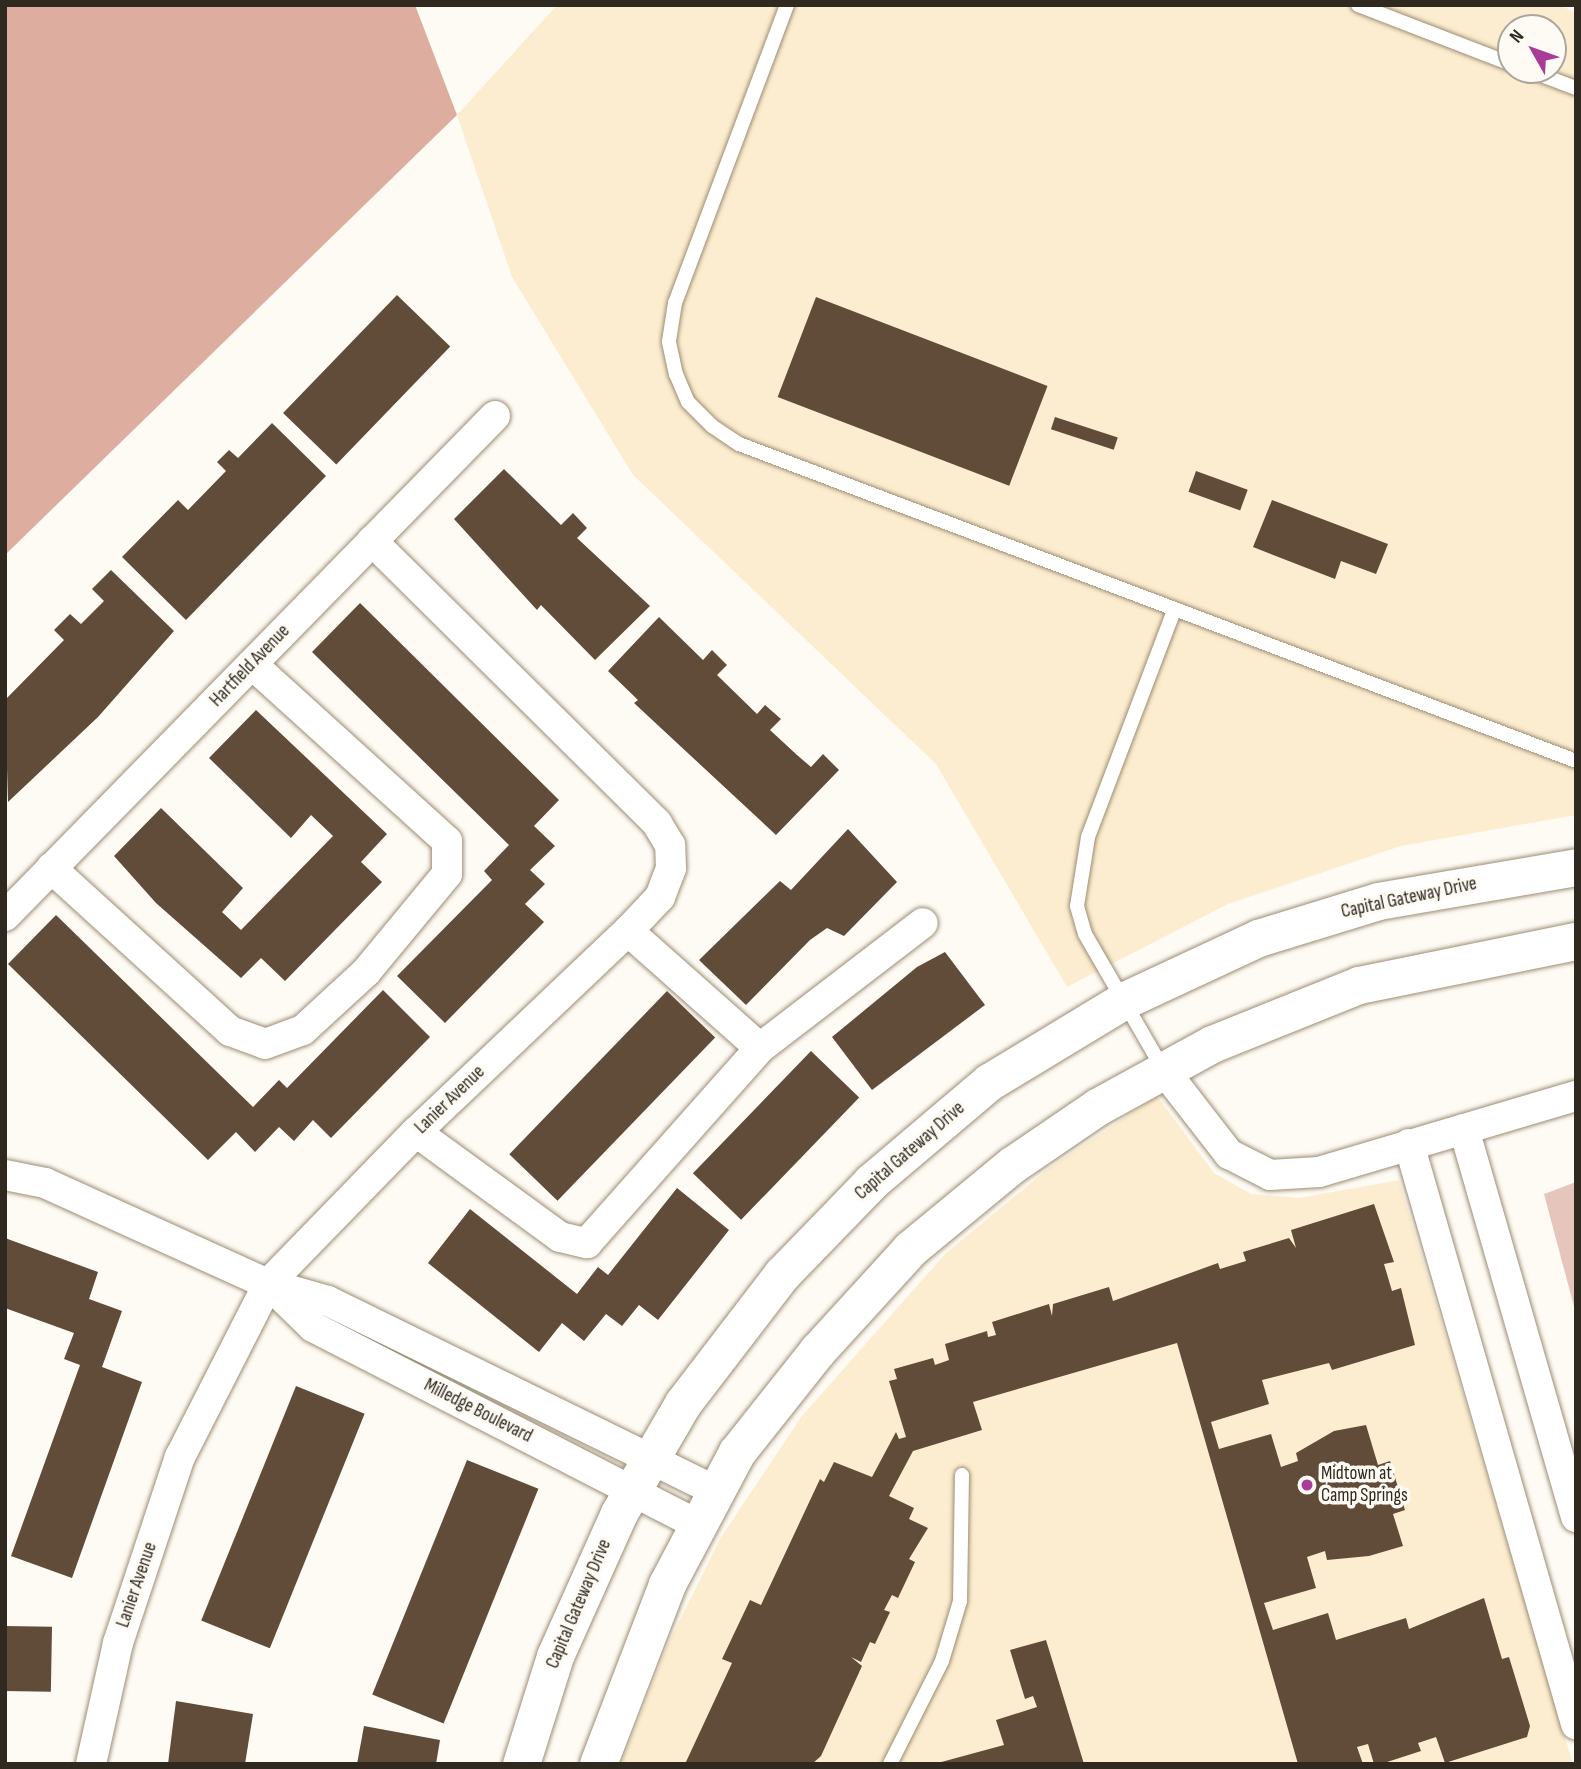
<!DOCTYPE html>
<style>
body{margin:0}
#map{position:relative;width:1581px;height:1769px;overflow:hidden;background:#fefbf5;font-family:"Sofia Sans Condensed",sans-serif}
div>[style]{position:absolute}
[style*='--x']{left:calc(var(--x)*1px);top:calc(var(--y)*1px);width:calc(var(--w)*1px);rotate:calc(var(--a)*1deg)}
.built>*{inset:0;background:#fdedd0}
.green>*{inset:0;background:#e6c6bc}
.forest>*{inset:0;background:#ddae9f}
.building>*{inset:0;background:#614b39;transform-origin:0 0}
.roads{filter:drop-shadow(0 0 2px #9c8d73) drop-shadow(0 0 2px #9c8d73)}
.service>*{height:14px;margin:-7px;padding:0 7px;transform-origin:7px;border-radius:7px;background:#fff}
.minor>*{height:30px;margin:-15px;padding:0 15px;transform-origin:15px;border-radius:15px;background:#fff}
.tertiary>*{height:37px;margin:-18.5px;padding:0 18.5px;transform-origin:18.5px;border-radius:18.5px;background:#fff}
.dots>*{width:19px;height:19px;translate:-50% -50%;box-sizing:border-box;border:4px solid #fefbf5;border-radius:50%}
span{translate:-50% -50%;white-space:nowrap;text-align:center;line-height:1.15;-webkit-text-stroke:7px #fefbf5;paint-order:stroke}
.street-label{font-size:19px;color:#2f291f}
.poi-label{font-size:19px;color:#2f291f}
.left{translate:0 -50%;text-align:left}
.frame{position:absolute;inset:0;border:7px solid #2f291f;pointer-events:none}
.north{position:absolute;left:1497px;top:14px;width:70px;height:70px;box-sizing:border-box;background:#fefbf5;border:2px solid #aba79f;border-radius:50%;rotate:310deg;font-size:19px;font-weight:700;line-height:28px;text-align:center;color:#2f291f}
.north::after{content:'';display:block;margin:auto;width:24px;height:32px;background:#a93b99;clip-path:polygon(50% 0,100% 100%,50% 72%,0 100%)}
</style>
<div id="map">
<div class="built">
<div style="clip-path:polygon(evenodd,557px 5px,1560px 5px,1576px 13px,1576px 815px,1401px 846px,1228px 904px,1067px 987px,936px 764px,633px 475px,512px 277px,457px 115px,557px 5px,1511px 28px,1553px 28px,1553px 70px,1511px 70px,1511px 28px)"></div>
<div style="clip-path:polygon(1157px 1096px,1214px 1173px,1251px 1194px,1299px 1198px,1399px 1180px,1573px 1764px,621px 1764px,668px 1644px,721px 1537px,802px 1416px,946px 1253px,1049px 1168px)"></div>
</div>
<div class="green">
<div style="clip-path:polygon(1576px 1182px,1576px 1314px,1544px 1194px)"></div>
</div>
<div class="forest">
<div style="clip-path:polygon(5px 5px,415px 5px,457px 115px,5px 555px)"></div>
</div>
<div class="building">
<div style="left:397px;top:295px;width:74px;height:164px;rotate:44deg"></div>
<div style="left:816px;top:297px;width:248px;height:107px;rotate:21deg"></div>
<div style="left:1055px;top:417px;width:66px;height:13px;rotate:18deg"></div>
<div style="clip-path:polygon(272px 423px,326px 476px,186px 620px,122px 557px,178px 500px,188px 510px,226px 471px,217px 462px,229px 450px,238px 458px)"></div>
<div style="clip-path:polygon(504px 469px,561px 525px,573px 513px,587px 528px,577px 538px,650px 606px,595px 660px,541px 605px,537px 610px,454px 519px)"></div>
<div style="left:1196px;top:471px;width:55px;height:22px;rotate:20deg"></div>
<div style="clip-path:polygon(1272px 500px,1388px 544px,1376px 574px,1341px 561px,1335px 579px,1253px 547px)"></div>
<div style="clip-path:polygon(111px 570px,174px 631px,98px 717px,8px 802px,5px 700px,64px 640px,54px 630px,70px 614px,81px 624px,104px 601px,92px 589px)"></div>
<div style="clip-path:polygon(360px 603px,559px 800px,534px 826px,555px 846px,530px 870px,545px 884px,525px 904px,544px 922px,445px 1023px,397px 976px,492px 880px,484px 871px,509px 845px,312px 652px)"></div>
<div style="clip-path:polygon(659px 617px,703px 660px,712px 650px,727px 665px,717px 675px,757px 714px,765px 705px,781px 719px,770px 730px,797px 755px,811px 767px,823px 754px,839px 770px,776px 835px,634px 703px,638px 700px,608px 671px)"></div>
<div style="clip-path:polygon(256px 710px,387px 834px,361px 862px,382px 882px,285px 981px,261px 958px,241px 978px,156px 903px,114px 856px,161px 808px,243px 888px,222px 912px,241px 930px,333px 836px,311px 815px,291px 838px,209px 758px)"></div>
<div style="clip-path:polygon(848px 829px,897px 882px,844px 936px,827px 928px,810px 940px,746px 1005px,699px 960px,780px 881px,791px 890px)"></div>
<div style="clip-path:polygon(56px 915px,253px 1107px,279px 1080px,287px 1088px,383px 990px,430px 1037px,331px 1138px,313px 1120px,294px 1141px,279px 1127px,255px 1152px,236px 1132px,208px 1160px,8px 964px)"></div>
<div style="clip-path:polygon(945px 952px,985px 1005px,872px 1090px,832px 1037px,917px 967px)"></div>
<div style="left:667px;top:991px;width:67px;height:227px;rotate:44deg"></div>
<div style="left:811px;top:1051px;width:67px;height:170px;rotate:44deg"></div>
<div style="clip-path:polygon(677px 1188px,729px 1230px,658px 1320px,639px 1305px,622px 1326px,606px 1314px,584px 1341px,562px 1323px,539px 1352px,428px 1263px,470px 1209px,577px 1294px,598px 1267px,608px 1275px)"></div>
<div style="clip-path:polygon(1374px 1204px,1394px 1262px,1384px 1264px,1392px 1291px,1401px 1288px,1415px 1345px,1332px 1370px,1329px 1363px,1262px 1380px,1269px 1404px,1211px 1422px,1219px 1449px,1271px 1434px,1281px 1467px,1298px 1461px,1296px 1453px,1334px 1431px,1366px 1425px,1378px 1465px,1390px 1461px,1405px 1510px,1393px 1514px,1403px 1546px,1369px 1556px,1327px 1560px,1325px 1551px,1307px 1557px,1316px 1588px,1264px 1603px,1273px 1630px,1328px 1613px,1336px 1640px,1406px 1618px,1409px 1629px,1484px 1598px,1502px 1659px,1509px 1657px,1530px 1726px,1527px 1737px,1445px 1763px,1436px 1737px,1418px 1743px,1421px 1751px,1381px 1764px,1374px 1764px,1368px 1744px,1357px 1747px,1363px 1764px,1298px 1764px,1177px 1343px,973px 1402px,982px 1430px,913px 1451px,889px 1496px,914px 1508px,909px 1519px,928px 1528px,909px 1559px,915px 1562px,898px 1598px,892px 1595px,884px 1610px,890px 1612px,875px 1644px,870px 1642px,861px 1662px,851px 1657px,862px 1666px,821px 1756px,812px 1764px,685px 1764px,732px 1663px,722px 1659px,750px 1600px,761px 1605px,820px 1479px,824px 1482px,834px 1462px,872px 1477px,896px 1432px,899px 1439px,906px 1437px,889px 1381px,897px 1379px,894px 1369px,933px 1358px,935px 1365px,949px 1360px,945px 1344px,987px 1331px,988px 1337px,996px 1335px,992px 1322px,1049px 1304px,1052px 1316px,1053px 1304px,1109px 1287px,1113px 1301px,1218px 1263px,1220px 1269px,1246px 1261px,1243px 1252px,1289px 1238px,1296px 1248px,1291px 1230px)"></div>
<div style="clip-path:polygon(5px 1238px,98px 1272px,89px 1299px,122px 1311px,102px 1367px,142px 1382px,72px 1578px,11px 1556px,80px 1365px,64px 1359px,74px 1333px,5px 1308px)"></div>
<div style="left:296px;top:1386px;width:74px;height:253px;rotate:22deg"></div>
<div style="left:467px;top:1460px;width:77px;height:253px;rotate:22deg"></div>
<div style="left:5px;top:1626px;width:47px;height:65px;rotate:1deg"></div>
<div style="clip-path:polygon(1046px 1640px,1084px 1764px,934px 1764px,1004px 1745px,996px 1720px,1037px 1707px,1033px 1696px,1025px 1699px,1010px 1650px)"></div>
<div style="clip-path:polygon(176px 1701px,253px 1714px,245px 1764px,168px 1764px)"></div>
<div style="clip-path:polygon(364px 1726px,440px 1740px,436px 1764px,357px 1764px)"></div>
</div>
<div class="roads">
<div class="service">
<div style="--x:787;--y:5;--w:318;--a:110.6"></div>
<div style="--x:675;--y:303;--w:39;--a:99"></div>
<div style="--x:669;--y:342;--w:33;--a:78"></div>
<div style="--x:676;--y:374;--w:30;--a:67"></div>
<div style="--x:688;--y:402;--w:34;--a:45"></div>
<div style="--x:712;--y:426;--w:32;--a:34"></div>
<div style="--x:739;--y:444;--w:895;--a:20.74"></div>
<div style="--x:1358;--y:5;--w:164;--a:21.1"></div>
<div style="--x:1528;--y:70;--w:51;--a:20.6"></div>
<div style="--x:1163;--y:1069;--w:156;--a:-120"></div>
<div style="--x:1085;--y:934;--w:29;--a:-106"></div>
<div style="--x:1077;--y:906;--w:70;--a:-80.9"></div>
<div style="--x:1088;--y:837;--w:242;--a:-69.2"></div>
<div style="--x:890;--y:1764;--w:115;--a:-63.2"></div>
<div style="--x:942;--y:1661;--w:63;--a:-73.3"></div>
<div style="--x:960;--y:1601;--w:126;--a:-89.1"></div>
</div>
<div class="minor">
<div style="--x:51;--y:868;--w:242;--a:42.3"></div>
<div style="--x:230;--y:1031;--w:37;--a:20"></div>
<div style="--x:265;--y:1044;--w:40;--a:-20.2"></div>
<div style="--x:303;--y:1030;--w:86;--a:-42.6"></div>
<div style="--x:366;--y:972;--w:127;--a:-50.4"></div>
<div style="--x:447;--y:874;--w:33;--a:-90"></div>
<div style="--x:447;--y:841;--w:263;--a:-137.8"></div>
<div style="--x:5;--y:916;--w:700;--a:-45.58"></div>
<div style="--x:628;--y:931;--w:176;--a:41.6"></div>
<div style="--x:1163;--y:1069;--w:108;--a:52.2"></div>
<div style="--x:1229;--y:1154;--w:46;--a:27.1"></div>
<div style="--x:1270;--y:1175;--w:49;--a:-3.5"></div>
<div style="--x:1319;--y:1172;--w:268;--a:-16.5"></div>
<div style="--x:1464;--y:1129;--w:404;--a:73.9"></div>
<div style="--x:416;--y:1132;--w:178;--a:36.1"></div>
<div style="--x:560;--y:1237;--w:28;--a:13"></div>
<div style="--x:587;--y:1243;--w:261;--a:-48.4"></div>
<div style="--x:760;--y:1048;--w:205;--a:-37.5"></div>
<div style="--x:1409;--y:1144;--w:604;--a:73.94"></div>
<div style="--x:5;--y:1175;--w:41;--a:11.3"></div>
<div style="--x:45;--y:1183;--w:245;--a:24.4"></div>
<div style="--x:268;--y:1284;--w:62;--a:15.8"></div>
<div style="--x:328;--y:1301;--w:432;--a:26.1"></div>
<div style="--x:271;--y:1286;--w:59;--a:44.3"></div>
<div style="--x:313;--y:1327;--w:433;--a:27.2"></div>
<div style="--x:91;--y:1764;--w:124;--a:-77.4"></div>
<div style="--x:118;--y:1643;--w:196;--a:-71.6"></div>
<div style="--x:180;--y:1457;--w:194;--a:-63"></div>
<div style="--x:268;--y:1284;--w:212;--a:-45.8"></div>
<div style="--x:416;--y:1132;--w:292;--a:-43.5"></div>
<div style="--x:628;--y:931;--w:47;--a:-46.7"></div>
<div style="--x:660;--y:897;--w:31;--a:-69"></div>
<div style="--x:671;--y:868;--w:23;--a:-92"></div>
<div style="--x:670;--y:845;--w:26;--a:-121"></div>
<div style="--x:657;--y:823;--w:401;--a:-135.3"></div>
</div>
<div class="tertiary">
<div style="--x:521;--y:1764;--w:113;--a:-72.5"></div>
<div style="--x:555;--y:1656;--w:157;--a:-65.9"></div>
<div style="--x:619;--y:1513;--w:127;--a:-59.8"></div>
<div style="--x:683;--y:1403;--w:163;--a:-52.5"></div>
<div style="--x:782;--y:1274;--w:128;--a:-45.9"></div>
<div style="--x:871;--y:1182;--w:155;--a:-40.3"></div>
<div style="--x:989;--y:1082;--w:157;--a:-31.2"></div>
<div style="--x:1123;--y:1001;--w:149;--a:-25"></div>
<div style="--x:1258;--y:938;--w:126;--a:-17.1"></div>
<div style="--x:1378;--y:901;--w:201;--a:-9.7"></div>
<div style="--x:598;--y:1764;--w:193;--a:-69"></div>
<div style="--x:667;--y:1584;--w:149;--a:-62.1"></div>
<div style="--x:737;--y:1452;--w:129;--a:-51.6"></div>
<div style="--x:817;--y:1351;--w:138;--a:-47.6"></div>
<div style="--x:910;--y:1249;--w:132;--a:-39.5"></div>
<div style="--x:1012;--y:1165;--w:103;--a:-34.3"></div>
<div style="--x:1097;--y:1107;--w:131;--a:-28.7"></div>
<div style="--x:1212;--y:1044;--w:158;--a:-21.9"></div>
<div style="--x:1359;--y:985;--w:221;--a:-11.5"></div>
</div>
</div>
<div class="dots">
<div style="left:1307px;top:1485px;background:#a93b99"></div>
</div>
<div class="street-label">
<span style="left:250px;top:666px;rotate:-46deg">Hartfield Avenue</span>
<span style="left:1409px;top:898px;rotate:-12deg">Capital Gateway Drive</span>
<span style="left:450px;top:1100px;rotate:-44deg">Lanier Avenue</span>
<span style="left:910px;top:1151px;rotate:-41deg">Capital Gateway Drive</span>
<span style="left:478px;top:1411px;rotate:27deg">Milledge Boulevard</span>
<span style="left:137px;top:1585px;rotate:-71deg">Lanier Avenue</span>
<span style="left:579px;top:1604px;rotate:-67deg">Capital Gateway Drive</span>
</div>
<div class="poi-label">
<span class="left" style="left:1321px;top:1485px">Midtown at<br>Camp Springs</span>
</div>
<div class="frame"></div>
<div class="north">N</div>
</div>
